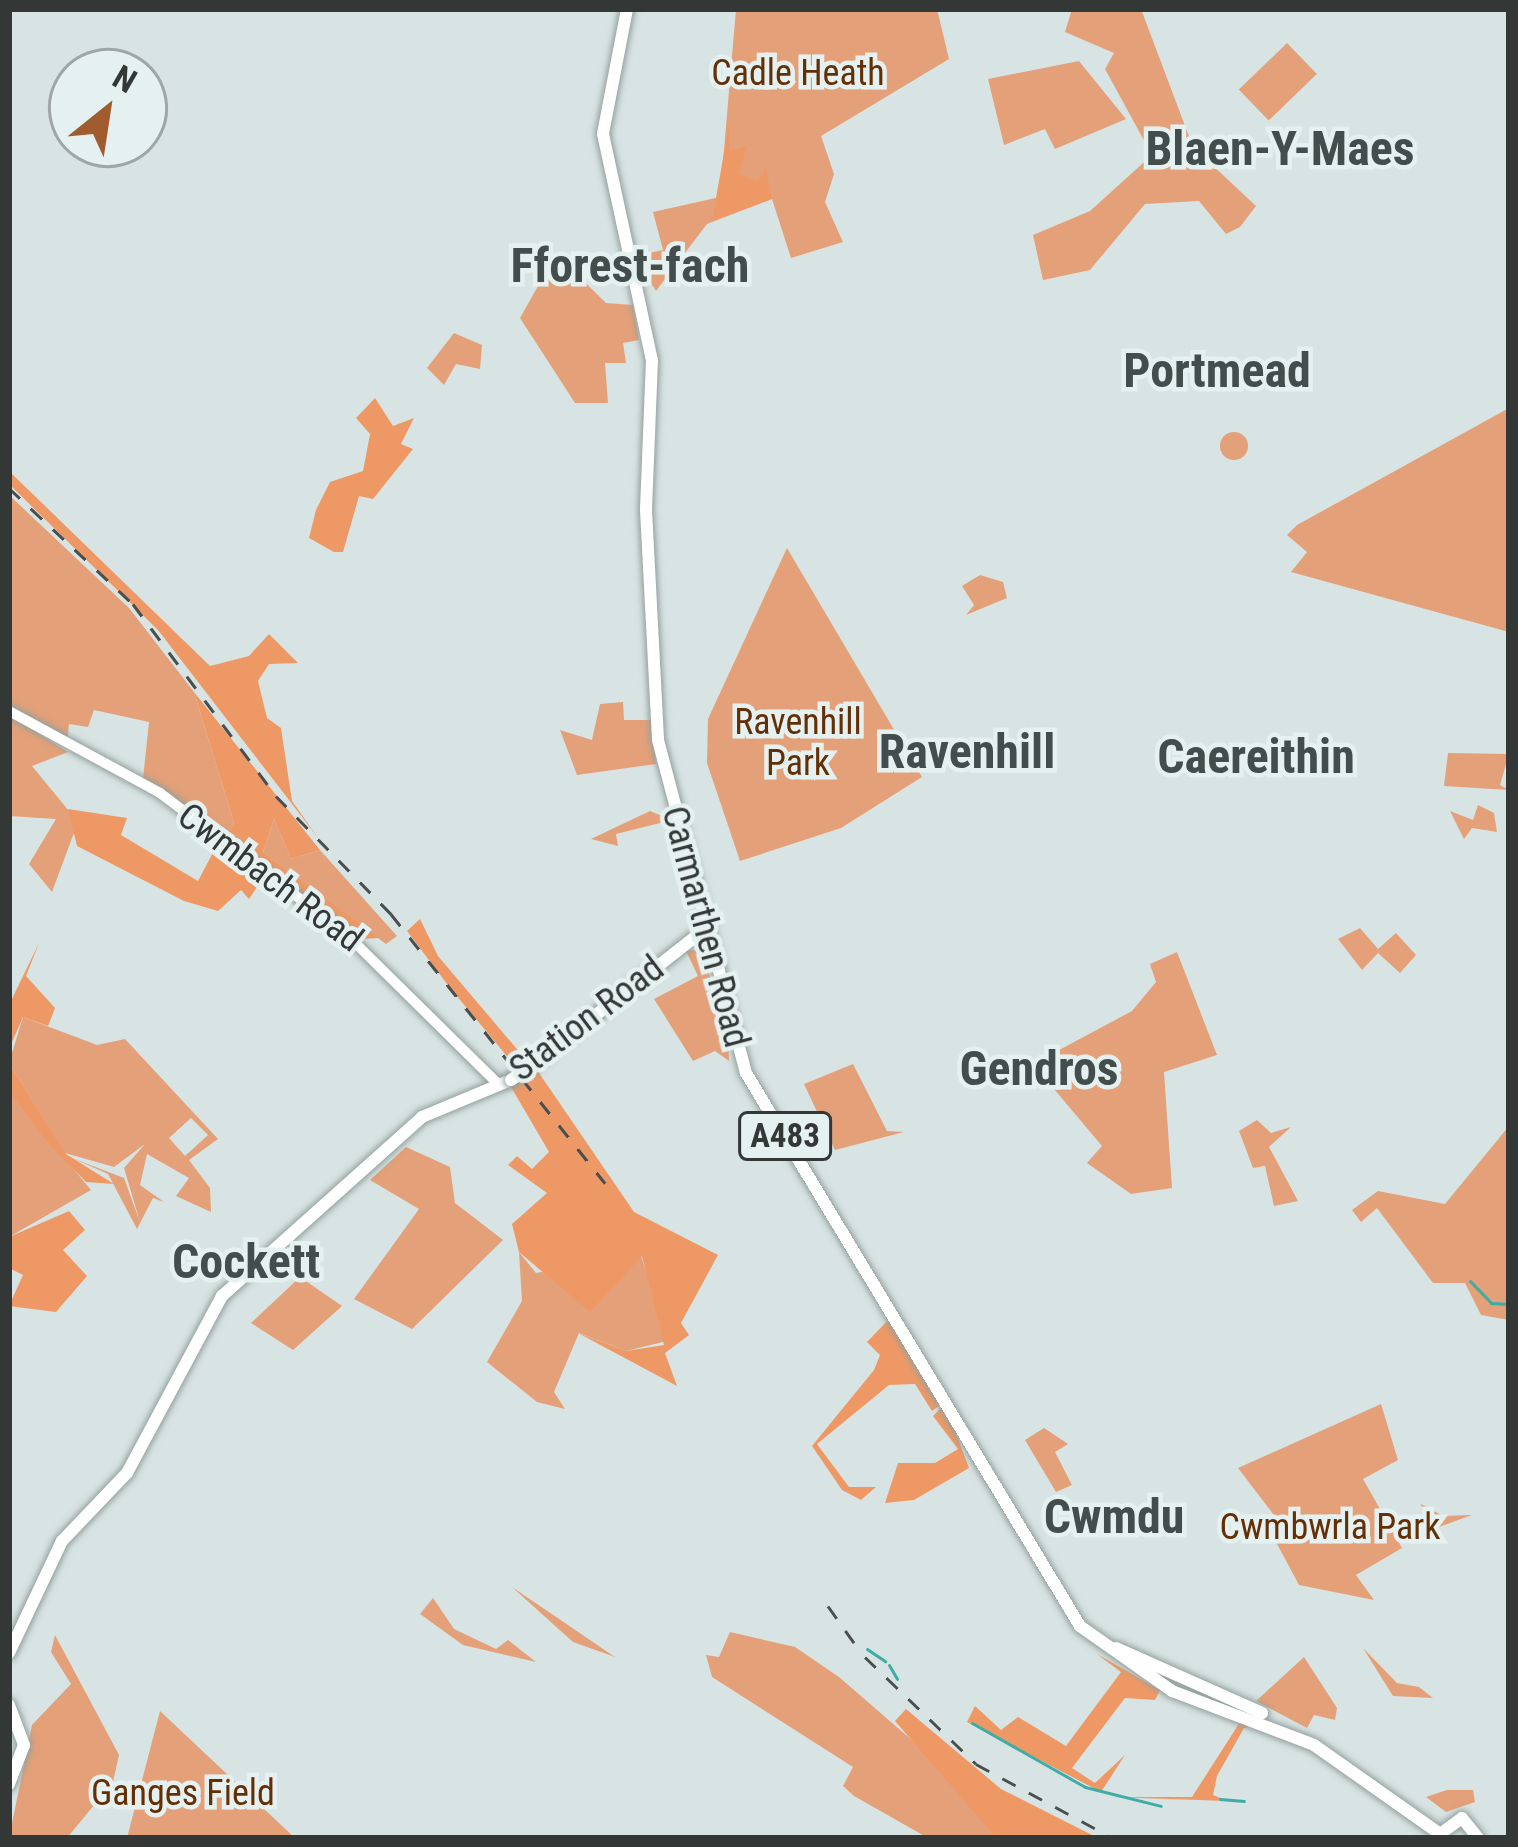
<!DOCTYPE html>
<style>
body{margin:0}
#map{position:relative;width:1518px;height:1847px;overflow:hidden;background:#d8e4e3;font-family:"Roboto Condensed",sans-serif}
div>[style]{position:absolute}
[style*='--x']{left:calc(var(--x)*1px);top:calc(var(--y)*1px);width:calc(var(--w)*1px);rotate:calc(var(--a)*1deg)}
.green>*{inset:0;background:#e4a078;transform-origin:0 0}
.round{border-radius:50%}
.forest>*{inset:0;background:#ee9965}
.stream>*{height:3px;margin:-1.5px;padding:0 1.5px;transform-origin:1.5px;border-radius:1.5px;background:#3faca6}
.roads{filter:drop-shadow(0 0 3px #94a09e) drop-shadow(0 0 3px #94a09e)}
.secondary>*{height:10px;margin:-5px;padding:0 5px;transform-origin:5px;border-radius:5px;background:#fff}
.primary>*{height:12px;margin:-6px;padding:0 6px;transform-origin:6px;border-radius:6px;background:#fff}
.rail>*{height:3px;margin-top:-1.5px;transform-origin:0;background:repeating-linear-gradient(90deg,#494f4e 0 15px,transparent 0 30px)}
.bridges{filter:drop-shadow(0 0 3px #94a09e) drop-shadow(0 0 3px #94a09e)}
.primary-bridge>*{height:12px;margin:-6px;padding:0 6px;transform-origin:6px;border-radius:6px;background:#fff}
span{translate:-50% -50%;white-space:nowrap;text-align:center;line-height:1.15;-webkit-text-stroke:9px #e5f1f0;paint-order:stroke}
.shield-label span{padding:3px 9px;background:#e5f1f0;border:3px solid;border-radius:9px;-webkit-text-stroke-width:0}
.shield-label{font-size:33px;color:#333837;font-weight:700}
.park-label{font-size:36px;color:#652f05}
.street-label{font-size:36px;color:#333837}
.district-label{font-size:48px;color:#424d4c;font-weight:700}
.frame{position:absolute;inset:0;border:12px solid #333837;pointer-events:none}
.north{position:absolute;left:48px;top:48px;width:120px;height:120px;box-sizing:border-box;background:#e5f1f0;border:3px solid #9ea7a6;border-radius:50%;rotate:30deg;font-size:33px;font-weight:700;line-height:48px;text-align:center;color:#333837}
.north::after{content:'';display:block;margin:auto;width:42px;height:54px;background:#a05b2e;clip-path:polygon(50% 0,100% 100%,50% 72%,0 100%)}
</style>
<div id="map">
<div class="green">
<div style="clip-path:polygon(736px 9px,937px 9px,949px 59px,821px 136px,834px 174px,825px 202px,843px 242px,791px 258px,772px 199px,707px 224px,656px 291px,634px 256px,663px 250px,653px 212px,720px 197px)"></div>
<div style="clip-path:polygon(1072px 9px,1141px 9px,1193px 147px,1256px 206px,1240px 227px,1226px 234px,1199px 201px,1145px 204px,1090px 270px,1043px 280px,1033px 235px,1090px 211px,1152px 155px,1105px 69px,1114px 53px,1065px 32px)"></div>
<div style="left:1287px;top:43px;width:43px;height:67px;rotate:46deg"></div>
<div style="clip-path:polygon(1079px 61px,1126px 119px,1055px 149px,1045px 129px,1004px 145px,988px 79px)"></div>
<div style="clip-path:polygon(556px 254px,606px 303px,633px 305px,639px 340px,623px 343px,626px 363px,605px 363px,608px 403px,575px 403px,520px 318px)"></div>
<div style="clip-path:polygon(454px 333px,482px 345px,480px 369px,456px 364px,444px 385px,427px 368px)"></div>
<div style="clip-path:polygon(1509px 408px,1509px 632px,1291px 572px,1307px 552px,1287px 535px,1297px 525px)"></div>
<div class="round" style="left:1220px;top:432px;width:28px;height:28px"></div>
<div style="clip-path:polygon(9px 495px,129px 608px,194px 692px,234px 823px,224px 837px,143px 779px,149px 722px,94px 710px,88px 727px,69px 724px,67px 744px,9px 706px)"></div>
<div style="clip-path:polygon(787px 548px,922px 777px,841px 828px,740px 861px,707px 763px,708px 719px)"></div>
<div style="clip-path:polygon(980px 575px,1003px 582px,1007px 598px,966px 615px,974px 605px,962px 586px)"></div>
<div style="clip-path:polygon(623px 702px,624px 720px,651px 720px,656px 764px,577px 775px,560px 730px,592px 740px,600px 704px)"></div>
<div style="clip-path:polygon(9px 715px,68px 752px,32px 766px,78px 822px,52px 892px,29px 864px,56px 819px,9px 816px)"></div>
<div style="clip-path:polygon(1448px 753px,1509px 754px,1500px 785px,1509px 790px,1444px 786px)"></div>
<div style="clip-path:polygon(1478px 805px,1494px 813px,1497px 832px,1472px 828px,1464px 839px,1450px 811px,1473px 820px)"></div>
<div style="clip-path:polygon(650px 811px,672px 820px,616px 834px,618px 846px,591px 839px)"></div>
<div style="clip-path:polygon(274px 819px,291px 859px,320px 850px,397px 936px,386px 944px,263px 852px)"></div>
<div style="clip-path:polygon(1360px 928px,1378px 949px,1396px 933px,1416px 955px,1400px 973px,1378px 953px,1362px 970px,1338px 939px)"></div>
<div style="clip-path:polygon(701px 949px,728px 1033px,729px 1061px,715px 1051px,693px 1061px,654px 999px,698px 976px,686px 951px)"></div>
<div style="clip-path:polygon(1177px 952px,1217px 1055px,1164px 1072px,1172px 1188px,1131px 1194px,1087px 1163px,1102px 1146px,1033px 1064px,1132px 1011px,1156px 982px,1150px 964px)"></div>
<div style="clip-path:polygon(evenodd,23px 1017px,97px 1045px,125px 1039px,218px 1139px,189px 1160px,210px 1188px,211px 1212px,176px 1196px,189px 1178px,147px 1154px,140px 1185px,164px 1202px,153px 1198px,137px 1229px,108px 1174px,72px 1158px,124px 1178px,140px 1222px,124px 1168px,145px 1144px,114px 1167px,65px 1153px,9px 1063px,23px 1017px,191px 1118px,208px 1135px,185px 1156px,169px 1138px,191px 1118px)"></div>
<div style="clip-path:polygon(853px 1064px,887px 1131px,904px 1132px,835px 1150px,804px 1084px)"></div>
<div style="clip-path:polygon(9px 1091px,91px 1190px,9px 1237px)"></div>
<div style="clip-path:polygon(1257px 1120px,1271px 1133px,1291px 1127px,1269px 1147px,1298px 1201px,1274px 1206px,1265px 1166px,1253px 1168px,1239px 1131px)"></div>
<div style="clip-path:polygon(1509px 1126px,1509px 1320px,1481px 1315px,1465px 1283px,1433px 1283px,1377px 1208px,1361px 1222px,1352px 1210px,1378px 1191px,1445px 1204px)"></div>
<div style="clip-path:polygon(406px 1147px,450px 1167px,455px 1203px,503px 1240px,412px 1329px,354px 1299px,419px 1209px,370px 1180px)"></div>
<div style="clip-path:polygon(519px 1252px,536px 1273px,641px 1255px,667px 1341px,626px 1351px,579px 1333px,554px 1392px,565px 1409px,537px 1402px,487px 1362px,522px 1301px)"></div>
<div style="clip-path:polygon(300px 1277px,342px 1306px,293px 1350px,251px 1323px)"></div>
<div style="clip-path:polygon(1381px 1404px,1398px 1460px,1363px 1479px,1402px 1548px,1356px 1575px,1374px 1600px,1299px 1585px,1267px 1525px,1277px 1519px,1238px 1468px)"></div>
<div style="clip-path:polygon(1044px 1428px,1068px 1444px,1055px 1452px,1072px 1485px,1056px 1492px,1025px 1440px)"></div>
<div style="clip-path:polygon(1421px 1504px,1443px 1516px,1472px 1515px,1428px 1531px)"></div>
<div style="clip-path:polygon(512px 1587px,615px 1657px,573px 1642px)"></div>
<div style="clip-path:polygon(433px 1598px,454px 1629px,496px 1649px,508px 1640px,536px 1662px,463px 1645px,420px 1614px)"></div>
<div style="clip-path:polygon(730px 1632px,795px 1647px,839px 1677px,936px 1761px,996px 1838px,928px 1838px,854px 1796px,843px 1786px,853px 1767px,712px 1677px,706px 1655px,719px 1657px)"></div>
<div style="clip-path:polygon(55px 1635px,119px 1755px,113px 1782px,67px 1838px,9px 1838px,32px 1725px,71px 1684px,51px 1652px)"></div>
<div style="clip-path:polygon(1363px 1648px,1397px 1683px,1419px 1687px,1433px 1698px,1393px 1696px)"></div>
<div style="clip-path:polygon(1304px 1657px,1337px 1708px,1335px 1720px,1314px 1715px,1307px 1728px,1256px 1701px)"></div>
<div style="clip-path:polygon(160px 1711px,295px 1838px,127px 1838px)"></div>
<div style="clip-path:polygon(1447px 1790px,1473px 1790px,1475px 1802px,1446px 1812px,1426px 1797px)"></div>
</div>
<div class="forest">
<div style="clip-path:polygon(729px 124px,730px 151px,747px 146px,739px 174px,758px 181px,766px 167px,772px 199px,712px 221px)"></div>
<div style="clip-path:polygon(375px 398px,393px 426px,414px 418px,401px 444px,413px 449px,373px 499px,359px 496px,343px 552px,334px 552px,309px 538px,316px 510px,330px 482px,363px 471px,370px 434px,356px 418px)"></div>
<div style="clip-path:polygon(9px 471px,210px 666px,249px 656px,269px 634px,298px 663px,269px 664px,258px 681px,267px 718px,281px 728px,292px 801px,319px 839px,158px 630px,9px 484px)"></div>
<div style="clip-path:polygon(194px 692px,320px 850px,291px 859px,274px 819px,263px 852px,379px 938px,362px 939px,224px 837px,234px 823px)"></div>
<div style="clip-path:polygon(68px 809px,127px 818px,121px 835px,198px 881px,219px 841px,265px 875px,249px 899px,241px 890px,218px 911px,184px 901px,77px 846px)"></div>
<div style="clip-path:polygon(420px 919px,438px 956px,527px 1061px,517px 1068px,450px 988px,407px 931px)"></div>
<div style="clip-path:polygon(39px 943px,26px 976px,55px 1008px,48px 1026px,23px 1017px,9px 1049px,9px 1005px)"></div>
<div style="clip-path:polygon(9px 1063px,66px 1154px,114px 1184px,86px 1182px,47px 1142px,9px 1091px)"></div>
<div style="clip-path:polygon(537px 1070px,634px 1212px,718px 1255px,681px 1323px,689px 1335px,665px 1353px,677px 1386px,578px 1333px,626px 1351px,664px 1345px,642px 1256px,590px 1312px,519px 1252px,512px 1224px,547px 1193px,508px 1165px,517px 1156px,532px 1169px,549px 1152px,511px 1087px)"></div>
<div style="clip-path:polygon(69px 1211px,85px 1230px,63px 1250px,87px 1276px,56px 1312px,9px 1306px,23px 1275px,9px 1268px,9px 1237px)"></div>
<div style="clip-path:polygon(895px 1313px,944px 1402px,932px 1411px,915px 1384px,889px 1385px,817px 1444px,849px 1487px,876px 1487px,861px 1500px,842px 1490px,812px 1446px,874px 1370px,880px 1355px,867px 1342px)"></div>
<div style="clip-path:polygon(945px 1404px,969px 1468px,914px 1500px,885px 1503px,898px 1463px,935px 1463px,958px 1449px,933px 1416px)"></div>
<div style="clip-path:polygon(1097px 1654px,1160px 1690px,1155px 1700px,1125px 1698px,1072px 1768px,1095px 1783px,1125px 1755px,1101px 1792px,967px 1722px,975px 1706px,1001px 1730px,1018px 1717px,1066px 1746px,1121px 1672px)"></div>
<div style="clip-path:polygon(906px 1709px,1001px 1789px,1098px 1838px,996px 1838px,895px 1721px)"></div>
<div style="clip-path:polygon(1242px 1719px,1260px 1725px,1244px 1728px,1217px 1776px,1213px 1795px,1227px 1801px,1111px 1797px,1192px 1797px)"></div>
</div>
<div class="stream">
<div style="--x:1470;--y:1281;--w:30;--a:46"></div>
<div style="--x:1491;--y:1303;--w:18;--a:3"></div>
<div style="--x:867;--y:1649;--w:22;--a:34"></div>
<div style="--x:889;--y:1665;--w:16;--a:60"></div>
<div style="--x:972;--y:1723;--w:130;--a:29.5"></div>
<div style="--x:1085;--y:1787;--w:78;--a:14"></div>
<div style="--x:1220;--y:1799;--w:24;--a:5"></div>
</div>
<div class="roads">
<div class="secondary">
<div style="--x:9;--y:711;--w:172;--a:28.5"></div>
<div style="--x:160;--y:793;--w:232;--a:37.1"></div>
<div style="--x:345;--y:933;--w:216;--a:44.6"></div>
</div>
<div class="primary">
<div style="--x:627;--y:9;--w:127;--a:100.9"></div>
<div style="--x:603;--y:134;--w:231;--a:77.8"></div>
<div style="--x:652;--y:360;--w:150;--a:92.3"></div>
<div style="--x:646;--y:510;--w:230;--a:87"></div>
<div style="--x:658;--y:740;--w:344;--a:75.2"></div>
<div style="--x:746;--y:1073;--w:646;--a:58.87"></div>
<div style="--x:1080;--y:1626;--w:113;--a:35.2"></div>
<div style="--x:1172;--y:1691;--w:152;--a:20.8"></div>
<div style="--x:1314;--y:1745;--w:154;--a:35.2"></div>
<div style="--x:531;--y:1066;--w:226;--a:-38.2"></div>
<div style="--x:1116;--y:1648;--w:160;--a:24"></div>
<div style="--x:9;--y:1653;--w:124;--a:-64.7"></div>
<div style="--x:62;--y:1541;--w:94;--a:-46.3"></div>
<div style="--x:127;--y:1473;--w:201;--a:-61.8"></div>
<div style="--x:222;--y:1296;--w:268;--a:-41.8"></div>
<div style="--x:422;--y:1117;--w:96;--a:-22.6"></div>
<div style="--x:9;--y:1705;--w:43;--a:69.4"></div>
<div style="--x:24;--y:1745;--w:42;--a:111"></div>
<div style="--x:1440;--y:1834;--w:27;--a:-36"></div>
<div style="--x:1462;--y:1818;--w:26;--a:51"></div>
</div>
</div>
<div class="rail">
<div style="--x:9;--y:488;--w:170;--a:43.1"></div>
<div style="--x:133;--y:604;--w:239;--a:53.3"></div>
<div style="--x:276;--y:796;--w:165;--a:45.7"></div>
<div style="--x:391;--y:914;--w:344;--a:51.5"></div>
<div style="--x:828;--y:1606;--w:47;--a:54.6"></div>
<div style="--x:865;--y:1657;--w:154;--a:43.9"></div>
<div style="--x:976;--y:1764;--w:156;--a:28.4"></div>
</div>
<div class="bridges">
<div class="primary-bridge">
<div style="--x:511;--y:1080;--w:24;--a:-35"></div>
</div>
</div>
<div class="shield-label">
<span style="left:785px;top:1136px">A483</span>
</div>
<div class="park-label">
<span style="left:798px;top:74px">Cadle Heath</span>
<span style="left:798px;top:743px">Ravenhill<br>Park</span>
<span style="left:1330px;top:1528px">Cwmbwrla Park</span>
<span style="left:183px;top:1794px">Ganges Field</span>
</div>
<div class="street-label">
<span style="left:270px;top:878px;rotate:37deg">Cwmbach Road</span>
<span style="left:705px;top:927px;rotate:75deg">Carmarthen Road</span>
<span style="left:587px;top:1019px;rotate:-37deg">Station Road</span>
</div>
<div class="district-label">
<span style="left:1280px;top:149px">Blaen-Y-Maes</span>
<span style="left:630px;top:266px">Fforest-fach</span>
<span style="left:1217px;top:371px">Portmead</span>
<span style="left:967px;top:752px">Ravenhill</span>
<span style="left:1256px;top:757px">Caereithin</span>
<span style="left:1039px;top:1069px">Gendros</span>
<span style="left:246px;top:1262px">Cockett</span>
<span style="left:1114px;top:1517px">Cwmdu</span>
</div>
<div class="frame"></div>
<div class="north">N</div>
</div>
